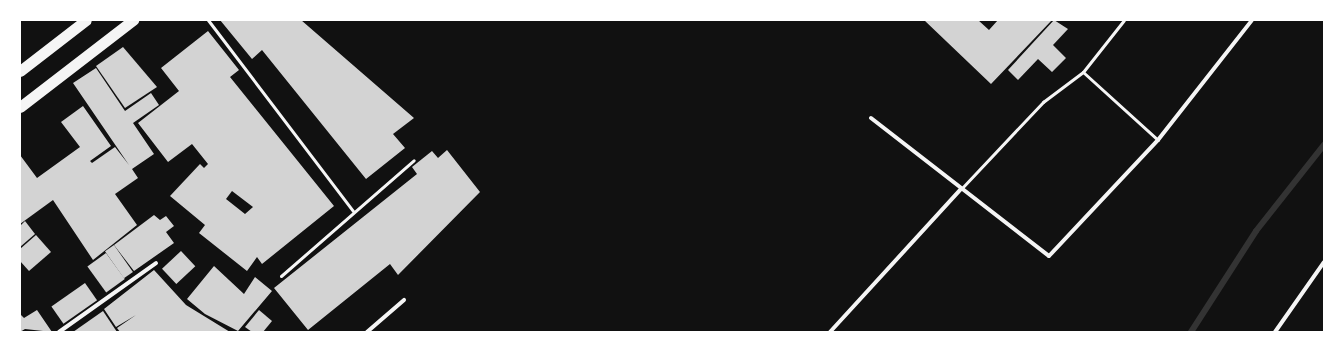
<!DOCTYPE html>
<style>
body{margin:0}
#map{position:relative;width:1344px;height:352px;overflow:hidden;background:#111;font-family:Commissioner,sans-serif}
div>[style]{position:absolute}
[style*='--x']{left:calc(var(--x)*1px);top:calc(var(--y)*1px);width:calc(var(--w)*1px);rotate:calc(var(--a)*1deg)}
.stream>*{height:6px;margin:-3px;padding:0 3px;transform-origin:3px;border-radius:3px;background:#333}
.building>*{inset:0;background:#d3d3d3;transform-origin:0 0}
.service>*{height:3px;margin:-1.5px;padding:0 1.5px;transform-origin:1.5px;border-radius:1.5px;background:#f5f5f5}
.minor>*{height:4px;margin:-2px;padding:0 2px;transform-origin:2px;border-radius:2px;background:#f5f5f5}
.trunk>*{height:11px;margin:-5.5px;padding:0 5.5px;transform-origin:5.5px;border-radius:5.5px;background:#f5f5f5}
span{translate:-50% -50%;white-space:nowrap;text-align:center;line-height:1.15;-webkit-text-stroke:3px #fff;paint-order:stroke}
.frame{position:absolute;inset:0;border:21px solid #fff;pointer-events:none}
</style>
<div id="map">
<div class="stream">
<div style="--x:1191;--y:332;--w:120;--a:-57.2"></div>
<div style="--x:1256;--y:231;--w:110;--a:-51.7"></div>
</div>
<div class="building">
<div style="clip-path:polygon(220px 20px,301px 20px,414px 118px,393px 134px,405px 148px,366px 179px,262px 50px,252px 59px)"></div>
<div style="clip-path:polygon(924px 20px,978px 20px,989px 30px,998px 20px,1052px 20px,991px 84px)"></div>
<div style="clip-path:polygon(1054px 20px,1068px 29px,1053px 45px,1066px 58px,1052px 72px,1038px 59px,1018px 80px,1008px 70px)"></div>
<div style="clip-path:polygon(evenodd,208px 31px,239px 70px,230px 77px,334px 206px,262px 264px,257px 257px,247px 271px,199px 233px,205px 225px,170px 196px,200px 164px,204px 168px,208px 164px,192px 144px,168px 162px,138px 123px,179px 91px,161px 68px,208px 31px,232px 191px,253px 207px,245px 214px,226px 199px,232px 191px)"></div>
<div style="clip-path:polygon(123px 47px,157px 87px,125px 108px,96px 66px)"></div>
<div style="clip-path:polygon(96px 68px,125px 111px,151px 93px,159px 105px,133px 123px,154px 154px,132px 169px,138px 178px,115px 194px,137px 225px,93px 260px,53px 200px,20px 224px,20px 155px,37px 178px,80px 147px,61px 122px,83px 106px,111px 146px,90px 161px,92px 163px,115px 147px,129px 165px,73px 83px)"></div>
<div style="clip-path:polygon(447px 150px,480px 192px,398px 275px,390px 264px,308px 330px,274px 288px,417px 174px,412px 167px,432px 151px,438px 158px)"></div>
<div style="clip-path:polygon(154px 215px,160px 220px,166px 216px,174px 226px,166px 232px,174px 243px,134px 271px,114px 245px)"></div>
<div style="clip-path:polygon(25px 221px,35px 234px,20px 247px,20px 226px)"></div>
<div style="clip-path:polygon(36px 235px,51px 252px,29px 271px,20px 261px,20px 249px)"></div>
<div style="left:114px;top:245px;width:33px;height:11px;rotate:55deg"></div>
<div style="left:181px;top:251px;width:21px;height:26px;rotate:47deg"></div>
<div style="left:106px;top:253px;width:32px;height:23px;rotate:54deg"></div>
<div style="clip-path:polygon(214px 266px,244px 294px,255px 277px,272px 291px,238px 331px,205px 314px,187px 299px)"></div>
<div style="clip-path:polygon(154px 270px,186px 305px,230px 332px,120px 332px,117px 328px,136px 315px,116px 327px,104px 309px)"></div>
<div style="left:85px;top:283px;width:21px;height:41px;rotate:55deg"></div>
<div style="clip-path:polygon(37px 310px,52px 332px,25px 329px,20px 332px,20px 314px,24px 318px)"></div>
<div style="clip-path:polygon(259px 310px,272px 321px,263px 332px,252px 332px,245px 327px)"></div>
<div style="clip-path:polygon(103px 311px,117px 332px,73px 332px)"></div>
</div>
<div class="service">
<div style="--x:208;--y:20;--w:240;--a:52.8"></div>
<div style="--x:1083;--y:72;--w:66;--a:-51.7"></div>
<div style="--x:961;--y:189;--w:120;--a:-46.7"></div>
<div style="--x:1043;--y:102;--w:50;--a:-36.9"></div>
<div style="--x:1083;--y:72;--w:101;--a:42.2"></div>
<div style="--x:281;--y:276;--w:176;--a:-41.1"></div>
</div>
<div class="minor">
<div style="--x:871;--y:118;--w:225;--a:37.8"></div>
<div style="--x:1049;--y:256;--w:159;--a:-46.8"></div>
<div style="--x:1158;--y:140;--w:152;--a:-51.9"></div>
<div style="--x:59;--y:332;--w:119;--a:-35.4"></div>
<div style="--x:367;--y:332;--w:49;--a:-40.9"></div>
<div style="--x:830;--y:332;--w:194;--a:-47.5"></div>
<div style="--x:1275;--y:332;--w:85;--a:-55"></div>
</div>
<div class="trunk">
<div style="--x:20;--y:71;--w:83;--a:-37.7"></div>
<div style="--x:20;--y:107;--w:143;--a:-37.6"></div>
</div>
<div class="frame"></div>
</div>
